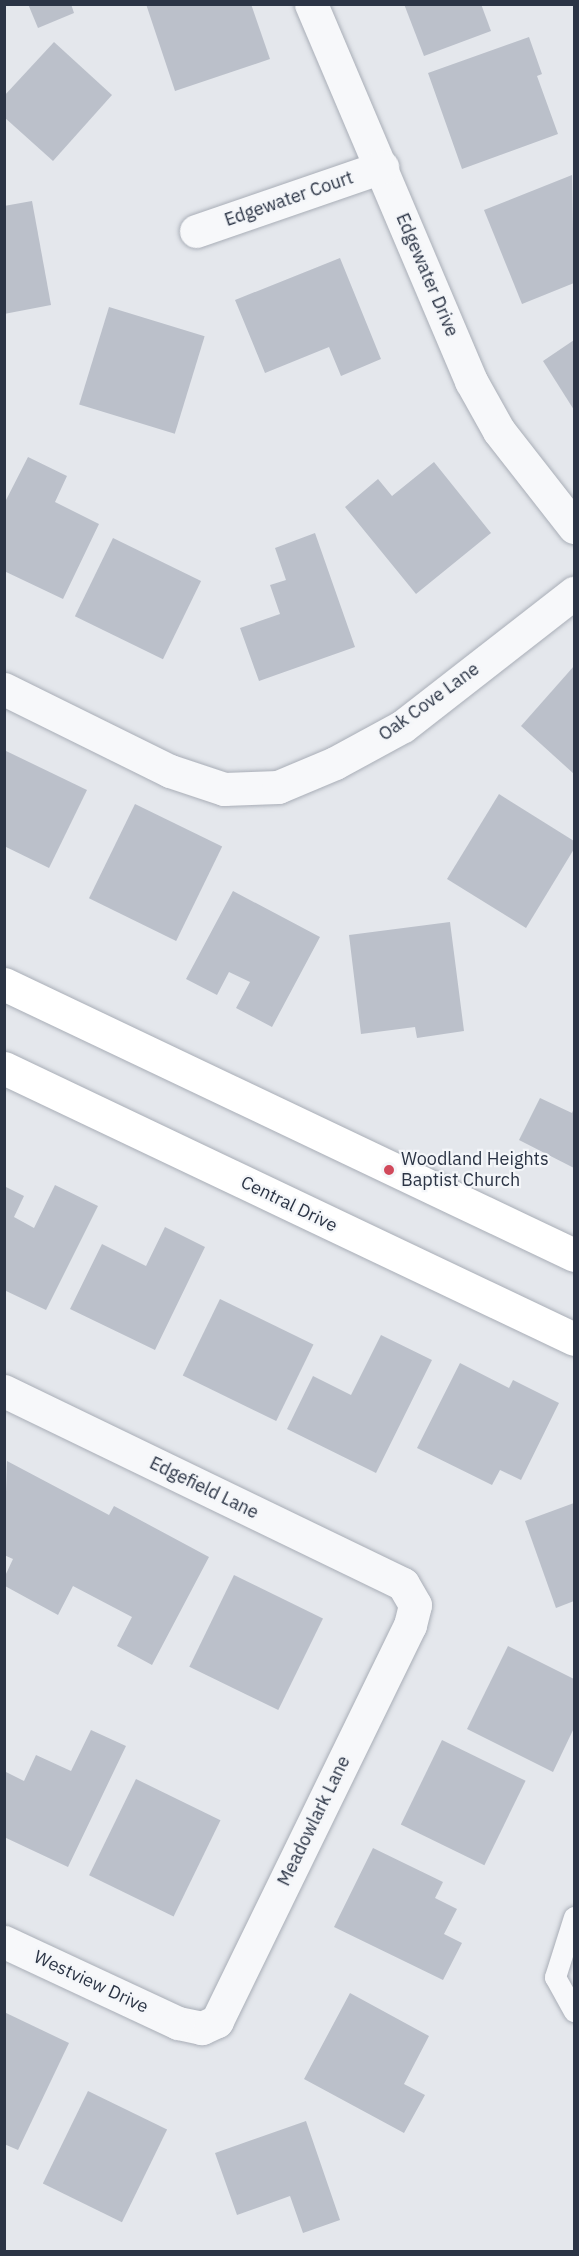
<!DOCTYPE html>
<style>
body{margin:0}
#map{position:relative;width:579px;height:2256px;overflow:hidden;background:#e4e7ec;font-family:"IBM Plex Sans",sans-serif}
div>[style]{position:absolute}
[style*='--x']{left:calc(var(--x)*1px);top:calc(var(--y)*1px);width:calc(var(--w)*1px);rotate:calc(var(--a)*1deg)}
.building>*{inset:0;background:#bbc0ca;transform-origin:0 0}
.roads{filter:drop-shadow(0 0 2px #a9aeb7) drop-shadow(0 0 2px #a9aeb7)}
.lane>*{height:21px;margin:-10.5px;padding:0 10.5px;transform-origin:10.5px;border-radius:10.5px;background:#f7f8fa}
.street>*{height:33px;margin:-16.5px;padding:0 16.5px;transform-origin:16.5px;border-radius:16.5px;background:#f7f8fa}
.secondary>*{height:33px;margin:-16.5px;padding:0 16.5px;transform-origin:16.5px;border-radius:16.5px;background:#fff}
.dots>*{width:16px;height:16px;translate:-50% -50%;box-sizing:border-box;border:3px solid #f4f6f9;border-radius:50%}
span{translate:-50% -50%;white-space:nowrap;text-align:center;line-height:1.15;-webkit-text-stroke:4.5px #f4f6f9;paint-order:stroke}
.street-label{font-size:18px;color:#2b3445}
.poi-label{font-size:18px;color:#2b3445}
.left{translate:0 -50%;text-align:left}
.frame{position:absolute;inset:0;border:6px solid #2b3445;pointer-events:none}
</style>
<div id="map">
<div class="building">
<div style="clip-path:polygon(28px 4px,71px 4px,74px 13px,38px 28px)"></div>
<div style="clip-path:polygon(146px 4px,251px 4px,270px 59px,175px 91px)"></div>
<div style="clip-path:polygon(404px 4px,481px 4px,491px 31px,424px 56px)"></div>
<div style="clip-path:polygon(529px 37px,542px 74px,537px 76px,558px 134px,462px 169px,428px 73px)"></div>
<div style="clip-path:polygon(54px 42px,112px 95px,53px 161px,4px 117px,4px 96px)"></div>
<div style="clip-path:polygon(572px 175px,574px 283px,522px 304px,484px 210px)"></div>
<div style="clip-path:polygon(32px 201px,51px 305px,4px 314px,4px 206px)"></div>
<div style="clip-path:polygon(340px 258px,381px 359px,341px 376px,329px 347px,265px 373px,235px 300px)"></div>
<div style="left:109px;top:307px;width:100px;height:102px;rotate:17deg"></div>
<div style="clip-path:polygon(574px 340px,574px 410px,543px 361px)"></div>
<div style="clip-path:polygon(28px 457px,67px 476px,55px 502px,99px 524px,63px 599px,4px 571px,4px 504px)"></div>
<div style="clip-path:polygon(434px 462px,491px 533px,416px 594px,345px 507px,378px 479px,392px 496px)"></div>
<div style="clip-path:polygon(315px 533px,355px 647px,259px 681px,240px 628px,280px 614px,270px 585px,286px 580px,275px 548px)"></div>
<div style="left:113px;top:538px;width:98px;height:87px;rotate:26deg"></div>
<div style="clip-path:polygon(574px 666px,574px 774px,521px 726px)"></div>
<div style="clip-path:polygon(4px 750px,87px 790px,49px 868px,4px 846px)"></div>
<div style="clip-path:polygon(499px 794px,574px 841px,574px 849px,526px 928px,447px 879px)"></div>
<div style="left:135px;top:804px;width:97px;height:105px;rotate:26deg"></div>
<div style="clip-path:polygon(233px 891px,320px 937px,272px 1027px,236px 1008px,250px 982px,229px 972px,217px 995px,186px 979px)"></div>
<div style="clip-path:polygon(450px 922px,464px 1031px,417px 1038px,415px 1027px,361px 1034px,349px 935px)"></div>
<div style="clip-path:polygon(540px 1098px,572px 1113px,574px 1108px,574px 1168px,519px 1140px)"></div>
<div style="clip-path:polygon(55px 1185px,98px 1206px,46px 1310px,4px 1290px,4px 1186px,24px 1196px,14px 1217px,34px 1228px)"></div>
<div style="clip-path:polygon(165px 1227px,205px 1247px,155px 1350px,70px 1309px,102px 1244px,146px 1266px)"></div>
<div style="left:220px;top:1299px;width:104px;height:85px;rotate:26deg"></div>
<div style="clip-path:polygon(381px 1335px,432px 1360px,376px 1473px,287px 1429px,313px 1376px,351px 1395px)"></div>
<div style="clip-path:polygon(460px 1363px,509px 1388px,513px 1380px,559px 1403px,521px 1480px,500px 1470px,492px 1485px,417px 1448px)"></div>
<div style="clip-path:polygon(7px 1461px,109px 1515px,114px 1506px,209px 1557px,152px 1665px,117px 1646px,132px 1617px,73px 1586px,58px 1615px,5px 1586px,5px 1576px,13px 1559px,4px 1555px)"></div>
<div style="clip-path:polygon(574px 1503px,574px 1601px,556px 1608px,525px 1521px)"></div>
<div style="left:234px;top:1575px;width:99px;height:102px;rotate:26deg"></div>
<div style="clip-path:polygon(508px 1646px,574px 1679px,574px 1728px,553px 1772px,467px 1729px)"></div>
<div style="clip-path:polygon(91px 1730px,126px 1746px,68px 1867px,4px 1837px,4px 1771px,24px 1781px,36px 1755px,71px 1771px)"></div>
<div style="left:442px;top:1740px;width:93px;height:94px;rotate:26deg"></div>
<div style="left:136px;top:1779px;width:94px;height:107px;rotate:26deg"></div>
<div style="clip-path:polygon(373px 1848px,443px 1882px,435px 1898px,457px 1909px,444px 1934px,462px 1943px,443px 1980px,334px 1927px)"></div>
<div style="clip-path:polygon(350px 1993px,429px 2036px,404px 2084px,425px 2095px,404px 2133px,304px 2079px)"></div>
<div style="clip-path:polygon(4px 2012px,69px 2043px,18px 2150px,4px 2144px)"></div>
<div style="left:88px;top:2091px;width:88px;height:103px;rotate:26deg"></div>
<div style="clip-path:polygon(306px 2121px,340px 2220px,303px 2233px,290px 2196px,237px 2215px,215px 2153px)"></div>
</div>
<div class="roads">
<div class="lane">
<div style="--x:574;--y:1917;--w:63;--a:107.6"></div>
<div style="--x:555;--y:1977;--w:39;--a:61"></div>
</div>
<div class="street">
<div style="--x:311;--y:4;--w:410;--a:67"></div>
<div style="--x:471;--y:381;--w:57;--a:60.8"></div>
<div style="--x:499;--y:431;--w:122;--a:52"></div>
<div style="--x:196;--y:231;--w:197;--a:-19"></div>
<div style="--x:4;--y:689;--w:185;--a:26.3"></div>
<div style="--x:170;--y:771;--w:57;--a:18.4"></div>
<div style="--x:224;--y:789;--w:54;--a:-2.1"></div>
<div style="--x:278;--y:787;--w:62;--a:-22.8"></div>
<div style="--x:335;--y:763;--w:77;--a:-28.6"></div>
<div style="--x:403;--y:726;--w:217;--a:-37.9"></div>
<div style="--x:4;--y:1391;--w:443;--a:25.8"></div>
<div style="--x:403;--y:1584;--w:24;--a:60"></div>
<div style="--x:415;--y:1605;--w:21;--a:104"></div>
<div style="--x:410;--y:1625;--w:441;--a:116"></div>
<div style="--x:217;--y:2021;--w:17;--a:155"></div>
<div style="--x:202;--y:2028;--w:25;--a:-168"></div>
<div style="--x:178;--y:2023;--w:192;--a:-155"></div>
</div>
<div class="secondary">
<div style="--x:4;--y:984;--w:631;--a:25.43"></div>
<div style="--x:4;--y:1068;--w:631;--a:25.43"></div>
</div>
</div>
<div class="dots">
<div style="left:389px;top:1170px;background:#d1495b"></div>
</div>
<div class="street-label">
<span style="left:289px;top:199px;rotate:-19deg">Edgewater Court</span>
<span style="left:427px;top:275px;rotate:67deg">Edgewater Drive</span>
<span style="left:429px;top:702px;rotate:-36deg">Oak Cove Lane</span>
<span style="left:289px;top:1204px;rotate:26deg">Central Drive</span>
<span style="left:204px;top:1488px;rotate:26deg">Edgefield Lane</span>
<span style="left:314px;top:1821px;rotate:-64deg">Meadowlark Lane</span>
<span style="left:91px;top:1982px;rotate:25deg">Westview Drive</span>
</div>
<div class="poi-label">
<span class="left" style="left:401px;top:1170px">Woodland Heights<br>Baptist Church</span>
</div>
<div class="frame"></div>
</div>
